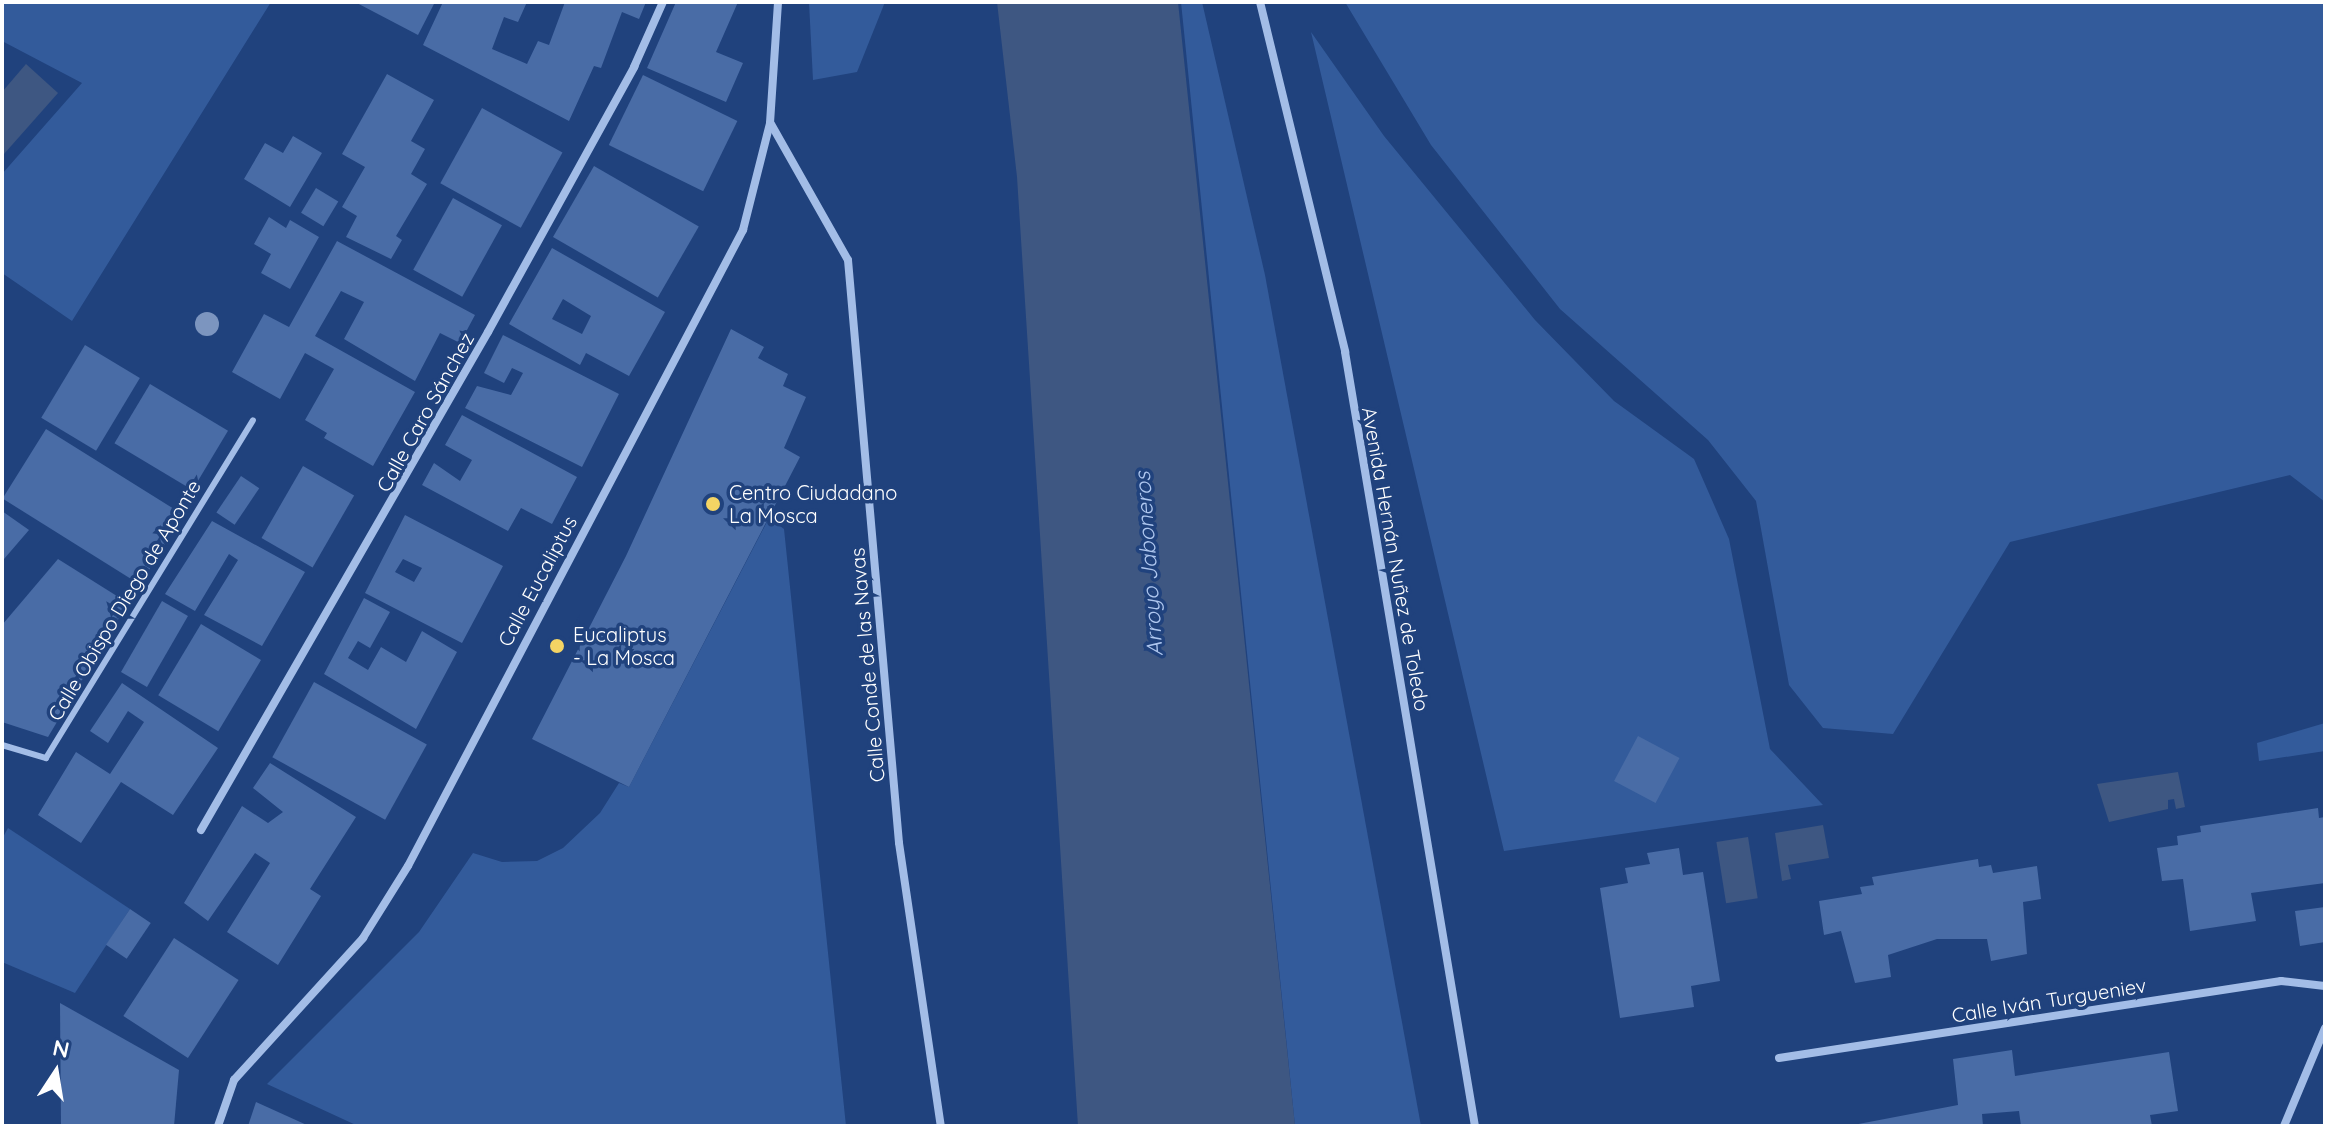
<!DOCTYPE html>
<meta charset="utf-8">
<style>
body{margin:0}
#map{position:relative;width:2327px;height:1128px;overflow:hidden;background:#20427d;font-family:Quicksand,sans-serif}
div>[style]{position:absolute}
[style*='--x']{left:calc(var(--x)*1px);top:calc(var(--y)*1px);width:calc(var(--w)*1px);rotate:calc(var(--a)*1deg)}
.green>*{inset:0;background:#335b9b}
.water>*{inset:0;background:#3e5782;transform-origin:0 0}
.building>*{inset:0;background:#496ca6;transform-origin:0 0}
.lane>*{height:6px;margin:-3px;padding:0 3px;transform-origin:3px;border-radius:3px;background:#a3bde7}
.street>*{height:8px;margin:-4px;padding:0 4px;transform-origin:4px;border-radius:4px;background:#a3bde7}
.trees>*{width:24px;height:24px;margin:-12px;border-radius:50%;background:#7c95bf}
.dots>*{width:22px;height:22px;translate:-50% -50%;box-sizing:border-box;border:4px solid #20427d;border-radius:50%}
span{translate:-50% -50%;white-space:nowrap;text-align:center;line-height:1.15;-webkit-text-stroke:7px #20427d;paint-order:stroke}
.street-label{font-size:20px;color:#fff}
.poi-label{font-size:20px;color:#fff}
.left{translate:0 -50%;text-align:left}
.water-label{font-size:22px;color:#afc7ef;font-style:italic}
.frame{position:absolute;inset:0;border:4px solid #fff;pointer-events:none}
.north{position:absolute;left:16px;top:1032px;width:80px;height:80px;-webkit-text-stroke:6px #20427d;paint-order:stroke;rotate:12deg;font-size:22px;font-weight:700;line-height:32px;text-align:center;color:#fff}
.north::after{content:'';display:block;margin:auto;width:28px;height:36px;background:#fff;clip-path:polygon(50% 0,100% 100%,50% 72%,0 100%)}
</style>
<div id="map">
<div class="green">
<div style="clip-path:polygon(2px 2px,271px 2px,72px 321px,2px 273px,2px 174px,82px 83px,2px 41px)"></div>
<div style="clip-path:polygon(809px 2px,885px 2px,857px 72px,813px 80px)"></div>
<div style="clip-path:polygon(1181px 2px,1202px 2px,1265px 275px,1421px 1126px,1295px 1126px)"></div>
<div style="clip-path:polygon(1345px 2px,2325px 2px,2325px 502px,2290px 475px,2010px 542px,1893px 734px,1823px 728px,1789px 685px,1756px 501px,1708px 440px,1560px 309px,1431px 145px)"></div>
<div style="clip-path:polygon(1311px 32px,1384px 136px,1535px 320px,1614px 401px,1694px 459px,1729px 539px,1770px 749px,1823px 805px,1504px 851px)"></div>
<div style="clip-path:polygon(769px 518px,784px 529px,846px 1126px,358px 1126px,267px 1084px,419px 932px,473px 853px,502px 862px,537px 861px,563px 848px,600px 813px,619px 783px,629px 787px)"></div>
<div style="clip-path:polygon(2325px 723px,2325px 751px,2259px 761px,2257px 743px)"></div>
<div style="clip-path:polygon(8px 828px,130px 909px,75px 993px,2px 962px,2px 839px)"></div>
</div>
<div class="water">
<div style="clip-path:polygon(997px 2px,1178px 2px,1295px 1126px,1078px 1126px,1017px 177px)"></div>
<div style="clip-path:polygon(26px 64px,58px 93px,4px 154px,2px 92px)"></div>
<div style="clip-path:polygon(2178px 772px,2185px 807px,2176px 809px,2174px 799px,2168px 800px,2168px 809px,2109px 822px,2097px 784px)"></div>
<div style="clip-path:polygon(1823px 825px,1829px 858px,1788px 865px,1791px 879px,1782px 881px,1775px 833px)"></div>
<div style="left:1748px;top:837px;width:62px;height:32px;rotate:81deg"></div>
</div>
<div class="building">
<div style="clip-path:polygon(355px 2px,435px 2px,418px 35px)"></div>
<div style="clip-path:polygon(443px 2px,527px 2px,518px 22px,504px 17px,492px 49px,527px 64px,538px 41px,549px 45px,565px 2px,646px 2px,639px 19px,622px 12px,601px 68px,594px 66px,569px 121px,423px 45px)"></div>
<div style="clip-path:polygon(676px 2px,738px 2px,716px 52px,743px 63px,726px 102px,647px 68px)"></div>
<div style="clip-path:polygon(387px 74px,434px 100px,411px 141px,425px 149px,411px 174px,427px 184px,396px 236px,402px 240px,391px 259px,346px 237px,357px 216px,342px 207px,365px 167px,342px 154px)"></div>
<div style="left:643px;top:75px;width:105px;height:78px;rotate:26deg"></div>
<div style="left:482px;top:108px;width:92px;height:86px;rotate:29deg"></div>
<div style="clip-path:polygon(293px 136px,322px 153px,290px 207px,244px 179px,265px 143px,283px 153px)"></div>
<div style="left:594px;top:166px;width:121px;height:82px;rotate:30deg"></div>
<div style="left:316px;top:188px;width:26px;height:29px;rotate:31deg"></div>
<div style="left:453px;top:198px;width:56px;height:82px;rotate:29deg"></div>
<div style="clip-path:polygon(269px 217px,286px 228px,290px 220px,319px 237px,290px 289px,261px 273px,271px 254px,254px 244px)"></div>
<div style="clip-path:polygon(337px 241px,475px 315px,460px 343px,440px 333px,415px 381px,344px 339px,364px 302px,341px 291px,315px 336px,415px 392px,373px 466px,324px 438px,327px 433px,305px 420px,334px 369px,305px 353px,280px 399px,232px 372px,264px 314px,289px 327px)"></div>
<div style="clip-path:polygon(evenodd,552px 248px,665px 312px,629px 376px,586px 353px,580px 365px,509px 324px,552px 248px,563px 299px,591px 316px,582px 334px,552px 319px,563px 299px)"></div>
<div style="clip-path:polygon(731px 329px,764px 347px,758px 358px,788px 374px,783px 386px,806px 397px,784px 448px,800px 457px,629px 787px,532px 739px,626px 556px)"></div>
<div style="clip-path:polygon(503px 335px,619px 394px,582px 467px,465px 408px,477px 386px,511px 395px,523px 373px,512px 368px,504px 383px,484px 373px)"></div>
<div style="left:85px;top:345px;width:64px;height:85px;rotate:31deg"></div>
<div style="left:150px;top:384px;width:91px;height:69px;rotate:31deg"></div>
<div style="clip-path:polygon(462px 415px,577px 477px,552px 524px,521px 508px,508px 531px,422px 485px,434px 463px,460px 481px,472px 460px,445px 445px)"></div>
<div style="left:46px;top:429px;width:162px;height:82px;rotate:32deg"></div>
<div style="left:303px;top:466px;width:59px;height:83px;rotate:30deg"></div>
<div style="left:241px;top:476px;width:22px;height:44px;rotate:34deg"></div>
<div style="clip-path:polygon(2px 511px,29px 530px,4px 559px,2px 558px)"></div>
<div style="clip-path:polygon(evenodd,405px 515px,503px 566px,462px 643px,365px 593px,405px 515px,403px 559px,422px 568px,414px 582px,395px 572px,403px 559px)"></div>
<div style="clip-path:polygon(212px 521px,305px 572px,262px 646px,204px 615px,238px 560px,229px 554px,195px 611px,165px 594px)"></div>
<div style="clip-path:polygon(58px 559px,128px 603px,48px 737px,2px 722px,2px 625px)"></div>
<div style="clip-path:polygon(364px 598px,390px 612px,370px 648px,358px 641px,348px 658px,368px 670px,381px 647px,406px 662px,422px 631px,457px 652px,416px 729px,324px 674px)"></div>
<div style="left:162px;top:601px;width:30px;height:82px;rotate:30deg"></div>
<div style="left:201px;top:624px;width:70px;height:83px;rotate:31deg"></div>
<div style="left:314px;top:682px;width:129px;height:86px;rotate:29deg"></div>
<div style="clip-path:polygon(122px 683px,218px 748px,173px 815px,121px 782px,81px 843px,38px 815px,76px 752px,110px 774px,144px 722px,128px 711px,108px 743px,90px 731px)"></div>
<div style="left:1638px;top:736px;width:47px;height:51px;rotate:28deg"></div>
<div style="clip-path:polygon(270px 763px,356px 817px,310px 889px,321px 896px,278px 965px,227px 932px,270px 863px,255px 853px,208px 921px,184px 903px,242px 806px,268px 823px,283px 812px,253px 788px)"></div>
<div style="clip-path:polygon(2318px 808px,2319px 818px,2325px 817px,2325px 883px,2251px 893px,2256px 921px,2190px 931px,2183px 879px,2162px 881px,2157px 848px,2178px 845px,2177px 836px,2201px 832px,2200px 826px)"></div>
<div style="clip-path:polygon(1679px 848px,1683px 875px,1703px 872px,1720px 981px,1691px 986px,1694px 1007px,1620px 1018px,1600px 888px,1628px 883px,1625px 868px,1650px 864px,1647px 853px)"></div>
<div style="clip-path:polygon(1978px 859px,1979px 867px,1991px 865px,1993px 873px,2037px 866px,2041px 899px,2023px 902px,2027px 954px,1991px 961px,1987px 939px,1937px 939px,1888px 955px,1891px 977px,1855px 983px,1841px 931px,1824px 935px,1819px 901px,1862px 894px,1860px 887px,1874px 885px,1872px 877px)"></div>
<div style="clip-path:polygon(2325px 907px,2325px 942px,2300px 946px,2295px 911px)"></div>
<div style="left:130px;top:909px;width:25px;height:43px;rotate:34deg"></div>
<div style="left:174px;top:938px;width:77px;height:93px;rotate:33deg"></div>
<div style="clip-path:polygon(60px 1003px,179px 1070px,174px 1126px,61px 1126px)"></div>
<div style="clip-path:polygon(2012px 1050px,2015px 1076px,2169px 1052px,2178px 1111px,2150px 1115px,2152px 1126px,2021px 1126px,2019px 1111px,1982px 1114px,1983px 1126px,1848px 1126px,1958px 1105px,1953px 1059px)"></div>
<div style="clip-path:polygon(256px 1102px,309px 1126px,248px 1126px)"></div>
</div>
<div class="lane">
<div style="--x:2;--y:745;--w:46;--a:16.5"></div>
<div style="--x:46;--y:758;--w:396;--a:-58.5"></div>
</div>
<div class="street">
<div style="--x:1260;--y:2;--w:360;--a:76.3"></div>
<div style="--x:1345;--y:352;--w:785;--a:80.47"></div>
<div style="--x:771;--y:124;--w:156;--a:60.5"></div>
<div style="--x:848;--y:260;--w:585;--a:85"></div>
<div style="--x:899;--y:843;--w:286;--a:81.6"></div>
<div style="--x:201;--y:830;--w:575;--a:-60.04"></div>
<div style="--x:488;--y:332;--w:303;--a:-61.1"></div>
<div style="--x:634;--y:67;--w:71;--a:-66"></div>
<div style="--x:1779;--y:1058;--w:508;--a:-8.72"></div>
<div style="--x:2281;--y:981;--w:44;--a:6.5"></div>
<div style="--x:218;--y:1126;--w:49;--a:-70.8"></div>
<div style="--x:234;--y:1080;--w:192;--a:-47.7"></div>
<div style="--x:363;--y:938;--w:85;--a:-58"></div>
<div style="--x:408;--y:866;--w:719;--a:-62.22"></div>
<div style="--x:743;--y:230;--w:110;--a:-75.8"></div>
<div style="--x:770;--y:123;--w:121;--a:-86.2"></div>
<div style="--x:2284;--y:1126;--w:106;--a:-67.3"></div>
</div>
<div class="trees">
<div style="left:207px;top:324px"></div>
</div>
<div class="dots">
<div style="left:713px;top:504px;background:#f4d464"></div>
<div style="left:557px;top:646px;background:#f4d464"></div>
</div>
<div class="street-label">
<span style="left:425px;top:412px;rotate:-61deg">Calle Caro Sánchez</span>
<span style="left:1396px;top:559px;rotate:80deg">Avenida Hernán Nuñez de Toledo</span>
<span style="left:537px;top:581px;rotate:-62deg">Calle Eucaliptus</span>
<span style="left:124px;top:600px;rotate:-59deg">Calle Obispo Diego de Aponte</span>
<span style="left:867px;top:665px;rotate:-95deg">Calle Conde de las Navas</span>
<span style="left:2049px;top:1000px;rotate:-9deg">Calle Iván Turgueniev</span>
</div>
<div class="poi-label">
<span class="left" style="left:729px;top:504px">Centro Ciudadano<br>La Mosca</span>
<span class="left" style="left:573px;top:646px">Eucaliptus<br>- La Mosca</span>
</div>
<div class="water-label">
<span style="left:1149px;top:564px;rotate:-94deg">Arroyo Jaboneros</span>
</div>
<div class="frame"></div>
<div class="north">N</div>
</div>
